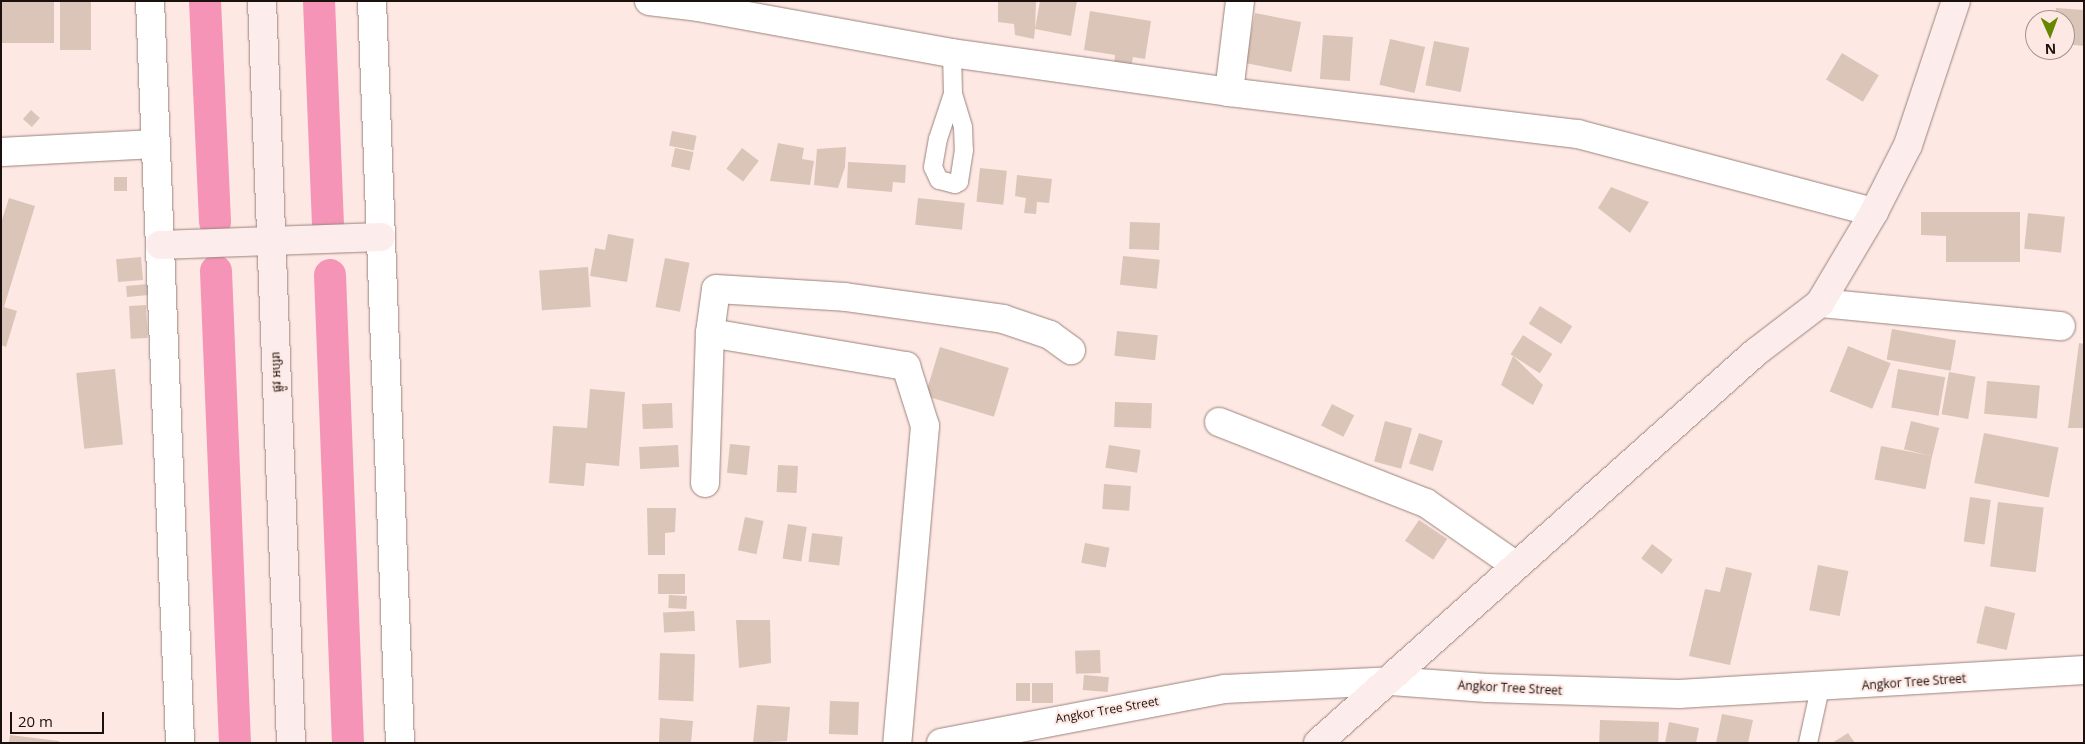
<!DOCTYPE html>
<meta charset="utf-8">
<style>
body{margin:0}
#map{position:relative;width:2085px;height:744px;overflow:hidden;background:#fee8e3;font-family:"Open Sans","Noto Sans Khmer",sans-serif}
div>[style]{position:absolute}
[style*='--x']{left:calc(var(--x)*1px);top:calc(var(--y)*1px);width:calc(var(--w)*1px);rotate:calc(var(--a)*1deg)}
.canal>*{height:32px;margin:-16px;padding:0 16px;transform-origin:16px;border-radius:16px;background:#f594b6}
.building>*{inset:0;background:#dbc5b8;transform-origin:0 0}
.roads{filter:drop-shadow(0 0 1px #9b837d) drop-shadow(0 0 1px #9b837d)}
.lane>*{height:18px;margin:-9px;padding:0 9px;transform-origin:9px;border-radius:9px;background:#fff}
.street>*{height:28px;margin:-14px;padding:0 14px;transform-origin:14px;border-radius:14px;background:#fff}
.secondary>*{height:28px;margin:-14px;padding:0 14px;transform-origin:14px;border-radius:14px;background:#fcecec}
span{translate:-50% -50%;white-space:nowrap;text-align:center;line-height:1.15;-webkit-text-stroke:4px #fee8e3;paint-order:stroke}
.street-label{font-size:12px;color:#1a110f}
.frame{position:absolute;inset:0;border:2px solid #1a110f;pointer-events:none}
.north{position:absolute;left:2025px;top:10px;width:50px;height:50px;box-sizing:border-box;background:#fee8e3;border:1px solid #a3928e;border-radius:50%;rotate:178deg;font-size:14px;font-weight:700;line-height:20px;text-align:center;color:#1a110f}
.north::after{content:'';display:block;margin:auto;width:18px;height:22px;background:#678700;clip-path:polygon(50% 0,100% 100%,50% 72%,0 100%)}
.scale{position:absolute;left:10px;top:712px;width:94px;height:22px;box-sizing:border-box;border:2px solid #1a110f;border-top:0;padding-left:6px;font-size:15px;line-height:18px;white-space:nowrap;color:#1a110f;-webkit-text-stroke:4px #fee8e3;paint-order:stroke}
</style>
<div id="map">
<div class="canal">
<div style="--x:205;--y:1;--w:221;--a:87.4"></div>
<div style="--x:319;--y:1;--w:222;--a:87.7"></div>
<div style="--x:216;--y:271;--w:472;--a:87.7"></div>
<div style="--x:330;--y:275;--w:468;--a:87.8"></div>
</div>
<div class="building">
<div style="left:1px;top:1px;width:53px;height:42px"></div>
<div style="left:60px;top:1px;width:31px;height:49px"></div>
<div style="clip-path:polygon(998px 1px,1036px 1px,1035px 29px,1040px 1px,1077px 1px,1071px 36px,1035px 29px,1034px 39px,1015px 35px,1014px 24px,998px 22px)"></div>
<div style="clip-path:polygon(2056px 8px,2084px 10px,2084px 46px,2065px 44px,2065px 20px,2055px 20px)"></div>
<div style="clip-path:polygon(1090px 11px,1151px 21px,1145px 59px,1133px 57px,1131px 69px,1114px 67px,1115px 55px,1084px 50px)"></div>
<div style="left:1255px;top:13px;width:47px;height:51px;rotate:11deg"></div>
<div style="left:1323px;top:35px;width:30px;height:44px;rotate:4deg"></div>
<div style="left:1390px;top:39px;width:36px;height:47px;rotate:13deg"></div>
<div style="left:1434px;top:41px;width:36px;height:45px;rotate:11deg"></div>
<div style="left:1842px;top:53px;width:43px;height:31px;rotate:31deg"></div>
<div style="left:31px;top:110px;width:12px;height:12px;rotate:42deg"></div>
<div style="left:672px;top:131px;width:25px;height:15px;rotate:11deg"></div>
<div style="clip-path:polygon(778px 143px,804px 148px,802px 159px,814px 161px,810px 185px,770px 181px)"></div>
<div style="clip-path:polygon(846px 147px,845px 167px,838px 188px,814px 185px,817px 149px)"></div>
<div style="left:675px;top:148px;width:19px;height:19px;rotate:12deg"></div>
<div style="left:742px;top:148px;width:21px;height:26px;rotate:37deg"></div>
<div style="clip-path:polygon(848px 162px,906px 165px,905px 183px,893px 182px,892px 192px,847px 188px)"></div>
<div style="left:980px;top:168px;width:27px;height:34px;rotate:6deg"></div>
<div style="clip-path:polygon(1017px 175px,1052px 179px,1049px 203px,1037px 202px,1036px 214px,1024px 213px,1026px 198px,1015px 196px)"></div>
<div style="left:114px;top:177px;width:13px;height:14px"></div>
<div style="clip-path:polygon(1611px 187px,1649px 202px,1630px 233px,1598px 208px)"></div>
<div style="clip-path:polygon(9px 198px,35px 206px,4px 307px,17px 311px,6px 347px,1px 345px,1px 223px)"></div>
<div style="left:918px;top:198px;width:47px;height:27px;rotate:6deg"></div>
<div style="clip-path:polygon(1921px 212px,2020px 212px,2020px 262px,1946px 262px,1946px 236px,1921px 235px)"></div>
<div style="left:2028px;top:213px;width:37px;height:36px;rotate:6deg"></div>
<div style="left:1130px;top:222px;width:30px;height:27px;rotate:2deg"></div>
<div style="clip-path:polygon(608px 234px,634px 239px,627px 282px,590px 276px,595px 248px,605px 250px)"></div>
<div style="left:1123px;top:256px;width:37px;height:29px;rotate:6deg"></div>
<div style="left:141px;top:257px;width:23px;height:25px;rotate:85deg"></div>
<div style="left:665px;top:258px;width:25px;height:50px;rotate:11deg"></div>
<div style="left:588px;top:267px;width:40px;height:49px;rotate:86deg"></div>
<div style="left:148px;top:284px;width:11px;height:22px;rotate:85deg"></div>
<div style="left:146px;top:305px;width:33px;height:17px;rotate:87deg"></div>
<div style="left:1540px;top:306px;width:38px;height:21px;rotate:32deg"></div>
<div style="left:1892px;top:329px;width:65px;height:31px;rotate:10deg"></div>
<div style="left:1117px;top:331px;width:41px;height:25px;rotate:6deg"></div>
<div style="left:1523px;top:335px;width:35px;height:23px;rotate:33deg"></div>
<div style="clip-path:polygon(2079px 343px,2084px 344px,2084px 428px,2068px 428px)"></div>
<div style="left:1848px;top:346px;width:46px;height:49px;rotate:22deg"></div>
<div style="left:940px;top:347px;width:72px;height:51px;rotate:17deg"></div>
<div style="clip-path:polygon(1513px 356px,1543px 385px,1533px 405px,1501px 385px)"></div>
<div style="left:115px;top:369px;width:76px;height:39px;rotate:84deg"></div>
<div style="left:1898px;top:369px;width:48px;height:39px;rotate:10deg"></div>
<div style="left:1949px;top:372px;width:27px;height:43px;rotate:10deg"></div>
<div style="left:1987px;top:381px;width:53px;height:33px;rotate:5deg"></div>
<div style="clip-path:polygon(590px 389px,625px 392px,619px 466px,586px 463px,584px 486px,549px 483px,553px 426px,587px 428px)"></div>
<div style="left:1115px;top:402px;width:37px;height:25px;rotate:2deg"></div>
<div style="left:672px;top:403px;width:25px;height:30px;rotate:88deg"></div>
<div style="left:1332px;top:404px;width:25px;height:24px;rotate:27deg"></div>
<div style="left:1385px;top:421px;width:28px;height:42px;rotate:15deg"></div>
<div style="left:1911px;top:421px;width:29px;height:29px;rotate:14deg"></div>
<div style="left:1419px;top:433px;width:25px;height:32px;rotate:18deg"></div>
<div style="left:1984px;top:433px;width:76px;height:51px;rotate:11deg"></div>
<div style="left:730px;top:444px;width:20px;height:29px;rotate:6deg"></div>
<div style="left:678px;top:445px;width:22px;height:39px;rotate:87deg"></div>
<div style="left:1109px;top:445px;width:32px;height:23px;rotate:9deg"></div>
<div style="left:1881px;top:446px;width:52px;height:34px;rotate:11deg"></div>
<div style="left:778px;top:465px;width:20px;height:27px;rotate:3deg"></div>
<div style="left:1104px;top:484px;width:27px;height:25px;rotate:4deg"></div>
<div style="left:1970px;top:497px;width:21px;height:45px;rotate:8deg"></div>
<div style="left:1998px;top:502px;width:46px;height:65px;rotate:7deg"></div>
<div style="clip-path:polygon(647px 508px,676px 508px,675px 532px,665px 533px,665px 555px,648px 555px)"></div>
<div style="left:745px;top:517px;width:19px;height:34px;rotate:12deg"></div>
<div style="left:1419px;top:520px;width:34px;height:25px;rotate:34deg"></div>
<div style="left:788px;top:524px;width:19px;height:35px;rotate:9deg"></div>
<div style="left:812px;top:533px;width:31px;height:29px;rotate:7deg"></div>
<div style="left:1085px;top:543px;width:25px;height:20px;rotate:11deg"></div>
<div style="left:1652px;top:544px;width:26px;height:18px;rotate:37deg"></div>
<div style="left:1818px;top:565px;width:31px;height:46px;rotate:11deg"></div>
<div style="clip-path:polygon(1726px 567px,1752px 573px,1730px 665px,1689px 656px,1705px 589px,1720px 592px)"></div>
<div style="left:658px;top:574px;width:27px;height:20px"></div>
<div style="left:669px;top:595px;width:18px;height:13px;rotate:3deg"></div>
<div style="left:1985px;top:606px;width:31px;height:38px;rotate:13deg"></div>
<div style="left:694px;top:611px;width:20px;height:31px;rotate:87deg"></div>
<div style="clip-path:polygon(736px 620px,770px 620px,771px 663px,739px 668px)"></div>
<div style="left:1100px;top:650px;width:23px;height:25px;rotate:88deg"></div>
<div style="left:660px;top:653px;width:35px;height:47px;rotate:2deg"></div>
<div style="left:1084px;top:675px;width:25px;height:15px;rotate:5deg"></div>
<div style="left:1016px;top:683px;width:14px;height:18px"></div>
<div style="left:1032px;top:683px;width:21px;height:20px"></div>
<div style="left:830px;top:701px;width:29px;height:33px;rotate:2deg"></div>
<div style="clip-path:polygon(757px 705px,790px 707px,787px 741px,753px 743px)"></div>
<div style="clip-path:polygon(1722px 714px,1753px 720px,1748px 743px,1716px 743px)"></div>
<div style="clip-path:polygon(660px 718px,693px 721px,691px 743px,659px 743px)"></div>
<div style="left:1600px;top:720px;width:59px;height:23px;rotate:2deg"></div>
<div style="clip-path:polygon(1669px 722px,1699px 728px,1696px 743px,1665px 743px)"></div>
<div style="clip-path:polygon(1848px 733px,1855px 743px,1832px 743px)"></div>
<div style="clip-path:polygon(10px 735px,59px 741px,59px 743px,9px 743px)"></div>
</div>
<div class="roads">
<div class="lane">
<div style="--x:952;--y:53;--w:41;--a:88.6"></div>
<div style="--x:953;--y:94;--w:34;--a:73"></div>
<div style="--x:963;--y:127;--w:23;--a:88"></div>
<div style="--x:964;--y:150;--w:32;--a:99"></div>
<div style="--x:959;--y:182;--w:4;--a:153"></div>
<div style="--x:955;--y:184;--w:16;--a:-166"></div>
<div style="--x:939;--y:180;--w:14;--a:-115"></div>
<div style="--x:933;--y:167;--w:28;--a:-80"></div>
<div style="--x:938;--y:139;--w:47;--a:-71.6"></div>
<div style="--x:1808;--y:743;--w:56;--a:-77.7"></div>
</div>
<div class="street">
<div style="--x:150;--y:1;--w:743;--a:87.68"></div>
<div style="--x:372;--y:1;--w:743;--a:87.84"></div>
<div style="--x:649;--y:1;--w:49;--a:7"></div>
<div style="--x:698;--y:7;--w:258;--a:10.3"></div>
<div style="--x:952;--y:53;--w:280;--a:8"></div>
<div style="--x:1229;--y:92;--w:352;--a:6.9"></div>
<div style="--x:1578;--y:134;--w:306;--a:14.8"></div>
<div style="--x:1229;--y:92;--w:92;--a:-83.1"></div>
<div style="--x:1;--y:152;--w:155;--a:-3"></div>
<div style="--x:1820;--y:303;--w:242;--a:5.5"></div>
<div style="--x:710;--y:333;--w:199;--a:9.6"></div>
<div style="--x:906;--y:366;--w:63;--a:72.4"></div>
<div style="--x:925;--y:426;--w:318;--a:95"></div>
<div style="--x:1219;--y:422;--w:222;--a:21.4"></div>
<div style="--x:1426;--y:503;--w:108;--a:34.9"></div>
<div style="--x:705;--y:483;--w:150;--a:-88.1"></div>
<div style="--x:710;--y:333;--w:44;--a:-82.2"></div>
<div style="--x:716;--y:289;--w:129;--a:3.5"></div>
<div style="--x:845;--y:297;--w:160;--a:7.9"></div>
<div style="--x:1003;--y:319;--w:50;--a:18.8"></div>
<div style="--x:1050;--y:335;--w:26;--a:36"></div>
<div style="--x:941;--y:743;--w:288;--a:-10.8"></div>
<div style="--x:1224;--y:689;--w:167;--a:-2.7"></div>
<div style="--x:1391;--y:681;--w:96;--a:4.2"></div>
<div style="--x:1487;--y:688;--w:192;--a:1.8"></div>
<div style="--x:1679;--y:694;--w:406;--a:-3.4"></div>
</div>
<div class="secondary">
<div style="--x:262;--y:1;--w:743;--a:87.76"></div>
<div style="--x:160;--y:245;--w:221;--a:-2.1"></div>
<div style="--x:1318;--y:743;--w:587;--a:-41.76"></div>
<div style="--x:1756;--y:352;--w:81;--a:-37.4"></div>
<div style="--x:1820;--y:303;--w:106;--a:-59.3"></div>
<div style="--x:1874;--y:212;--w:75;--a:-63.1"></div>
<div style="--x:1908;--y:145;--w:152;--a:-71.6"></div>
</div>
</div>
<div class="street-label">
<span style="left:276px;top:372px;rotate:-92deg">ផ្លូវ អប្សរា</span>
<span style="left:1914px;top:682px;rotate:-4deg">Angkor Tree Street</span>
<span style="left:1510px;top:688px;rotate:3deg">Angkor Tree Street</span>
<span style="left:1107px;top:710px;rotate:-10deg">Angkor Tree Street</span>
</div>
<div class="frame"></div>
<div class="north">N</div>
<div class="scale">20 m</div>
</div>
